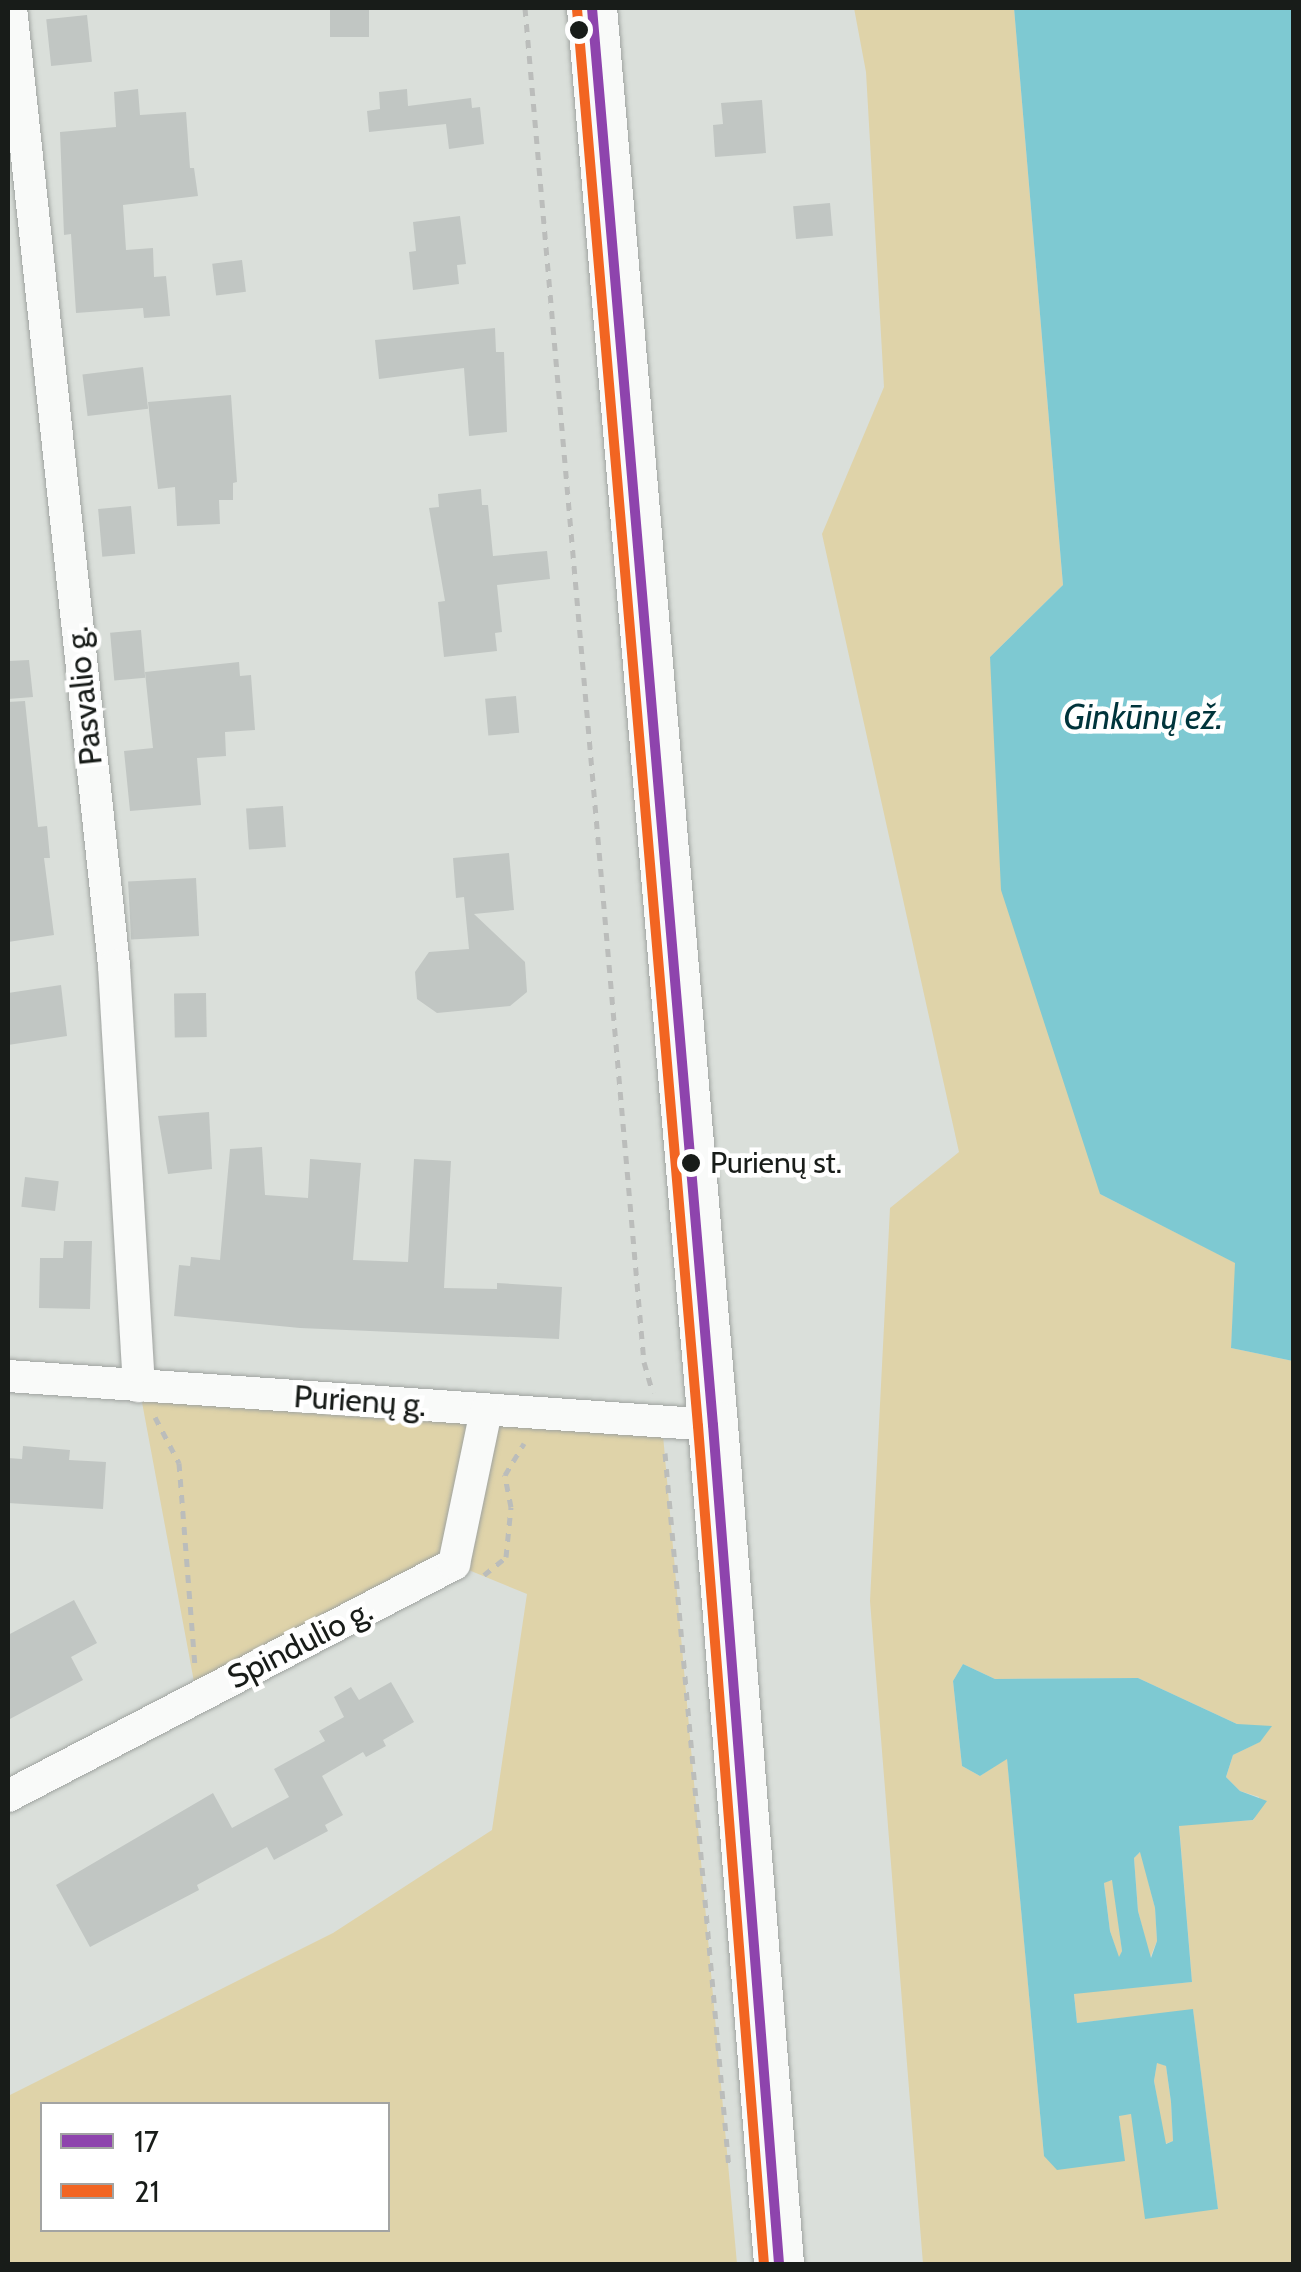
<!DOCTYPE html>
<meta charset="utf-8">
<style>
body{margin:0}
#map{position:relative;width:1301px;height:2272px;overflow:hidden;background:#dadfda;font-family:Cabin,sans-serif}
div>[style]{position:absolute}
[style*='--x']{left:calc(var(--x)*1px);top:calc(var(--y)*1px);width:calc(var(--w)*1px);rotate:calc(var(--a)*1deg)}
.green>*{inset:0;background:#dfd3a9}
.water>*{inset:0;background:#7ec9d2}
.building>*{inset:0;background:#c1c6c3;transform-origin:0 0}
.path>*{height:5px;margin-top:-2.5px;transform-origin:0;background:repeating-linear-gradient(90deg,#bbbdbb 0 8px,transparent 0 16px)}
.roads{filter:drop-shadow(0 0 2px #9fa3a0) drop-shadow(0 0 2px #9fa3a0)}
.minor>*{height:32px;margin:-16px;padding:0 16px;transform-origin:16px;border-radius:16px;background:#f9faf9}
.highway>*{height:50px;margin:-25px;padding:0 25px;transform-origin:25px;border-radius:25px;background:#f9faf9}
.bus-1>*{height:10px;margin:-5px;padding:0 5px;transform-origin:5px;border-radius:5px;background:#8e44ad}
.bus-2>*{height:10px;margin:-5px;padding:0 5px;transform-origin:5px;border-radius:5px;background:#f26522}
.dots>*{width:28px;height:28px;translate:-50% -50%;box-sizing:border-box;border:5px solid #fff;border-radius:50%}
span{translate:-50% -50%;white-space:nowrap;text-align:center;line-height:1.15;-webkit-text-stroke:9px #fff;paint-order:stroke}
.bus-label{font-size:30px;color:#181c19}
.left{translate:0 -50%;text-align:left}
.street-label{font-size:32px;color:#181c19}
.water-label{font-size:35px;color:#00343b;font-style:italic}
.frame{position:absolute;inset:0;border:10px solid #181c19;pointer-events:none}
.legend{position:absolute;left:40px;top:2102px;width:350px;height:130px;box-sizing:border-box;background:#fff;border:2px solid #a3a4a3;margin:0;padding:12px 18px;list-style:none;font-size:30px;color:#181c19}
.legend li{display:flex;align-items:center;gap:20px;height:50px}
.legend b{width:50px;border:2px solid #a3a4a3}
</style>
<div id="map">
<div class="green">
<div style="clip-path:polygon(evenodd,854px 8px,1014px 8px,1063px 585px,990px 657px,1100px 1194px,1236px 1263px,1231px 1348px,1293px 1361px,1293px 2264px,923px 2264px,870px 1601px,890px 1208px,959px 1152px,822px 534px,884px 387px,866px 72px,854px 8px,963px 1664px,995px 1679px,1138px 1678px,1237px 1724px,1259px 1742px,1233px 1755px,1226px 1777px,1240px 1791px,1259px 1797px,1254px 1820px,1179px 1825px,1192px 1982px,1074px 1993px,1077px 2023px,1193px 2010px,1218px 2209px,1132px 2114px,1119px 2115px,1124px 2161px,1044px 2156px,1007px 1758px,980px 1776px,962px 1766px,953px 1681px,963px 1664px)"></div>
<div style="clip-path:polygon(evenodd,139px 1386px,662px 1424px,737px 2264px,8px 2264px,8px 2096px,333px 1933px,492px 1830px,527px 1594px,454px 1564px,197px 1698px,139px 1386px,42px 2104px,388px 2104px,388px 2230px,42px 2230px,42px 2104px)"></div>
<div style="clip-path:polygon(1141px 1851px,1155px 1908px,1157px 1941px,1150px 1958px,1138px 1911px,1134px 1858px)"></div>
<div style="clip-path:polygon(1113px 1880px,1122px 1951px,1119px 1959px,1110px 1931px,1104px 1882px)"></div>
<div style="clip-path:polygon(1157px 2062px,1166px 2066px,1171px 2102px,1173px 2141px,1165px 2144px,1154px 2081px)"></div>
</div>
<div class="water">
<div style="clip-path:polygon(1014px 8px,1293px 8px,1293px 1361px,1231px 1348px,1235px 1263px,1100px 1194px,1001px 890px,990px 657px,1063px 585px)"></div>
<div style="clip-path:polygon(evenodd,963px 1664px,995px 1679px,1138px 1678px,1237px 1724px,1272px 1726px,1260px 1742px,1233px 1755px,1226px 1777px,1240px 1791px,1267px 1801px,1253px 1820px,1179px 1826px,1192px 1982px,1074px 1994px,1077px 2023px,1193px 2009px,1218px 2209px,1145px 2219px,1131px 2114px,1119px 2116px,1125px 2161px,1057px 2170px,1044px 2156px,1007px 1759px,980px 1776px,962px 1766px,953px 1681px,963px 1664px,1140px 1852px,1155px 1908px,1157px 1941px,1151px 1958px,1138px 1911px,1134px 1858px,1140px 1852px,963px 1664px,1112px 1880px,1122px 1951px,1119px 1957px,1110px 1931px,1104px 1883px,1112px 1880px,963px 1664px,1157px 2063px,1166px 2066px,1171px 2102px,1173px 2141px,1166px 2144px,1154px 2081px,1157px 2063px)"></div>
</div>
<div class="building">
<div style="left:330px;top:8px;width:39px;height:29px"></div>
<div style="left:87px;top:15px;width:47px;height:41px;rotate:84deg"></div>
<div style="clip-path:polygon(138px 89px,140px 115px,186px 112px,190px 168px,194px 168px,198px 196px,123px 205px,126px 250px,153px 248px,154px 277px,166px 276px,170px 316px,144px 318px,143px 308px,76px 313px,71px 234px,64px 235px,60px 132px,116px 127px,114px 92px)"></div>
<div style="clip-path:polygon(407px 89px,408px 106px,471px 98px,472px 108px,480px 107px,484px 144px,449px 149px,446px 124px,369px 132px,367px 111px,380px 109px,379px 92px)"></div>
<div style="clip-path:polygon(762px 100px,766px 153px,715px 157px,713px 125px,723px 124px,721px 103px)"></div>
<div style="left:830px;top:203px;width:33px;height:37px;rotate:85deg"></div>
<div style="clip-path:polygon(460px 216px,466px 264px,457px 265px,459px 284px,413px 290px,409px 252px,416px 251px,413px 222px)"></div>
<div style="left:242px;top:260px;width:32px;height:30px;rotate:83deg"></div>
<div style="clip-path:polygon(495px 328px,496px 352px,504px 352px,507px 432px,469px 436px,464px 368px,379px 379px,375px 340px)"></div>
<div style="left:143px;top:367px;width:42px;height:61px;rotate:83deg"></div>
<div style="clip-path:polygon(231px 395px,237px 482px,233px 483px,233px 500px,219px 500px,220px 524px,177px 526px,175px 487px,158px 489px,148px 402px)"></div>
<div style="clip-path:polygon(481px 489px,482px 505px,488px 505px,493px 556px,547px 551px,550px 579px,497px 585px,502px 632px,495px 633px,497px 651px,444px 657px,438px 602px,445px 601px,429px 508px,439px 507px,438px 494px)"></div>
<div style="left:131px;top:506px;width:48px;height:33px;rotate:85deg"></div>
<div style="left:141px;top:630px;width:48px;height:31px;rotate:85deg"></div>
<div style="clip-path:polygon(29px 660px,33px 697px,8px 699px,8px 661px)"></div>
<div style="clip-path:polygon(239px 662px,240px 676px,251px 675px,255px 730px,225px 732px,226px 756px,197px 758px,201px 805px,130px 811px,124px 751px,153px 748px,145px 672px)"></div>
<div style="left:516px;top:696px;width:37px;height:31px;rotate:85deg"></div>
<div style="clip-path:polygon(25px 701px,38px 827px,47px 826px,50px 858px,44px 858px,54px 935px,8px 942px,8px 702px)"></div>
<div style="left:283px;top:806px;width:41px;height:37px;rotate:86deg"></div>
<div style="clip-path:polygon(509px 853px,514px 910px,474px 914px,525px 962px,527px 992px,510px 1006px,437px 1013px,417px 999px,415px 972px,429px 952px,469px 949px,464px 897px,456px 898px,453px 858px)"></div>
<div style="left:196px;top:878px;width:58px;height:68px;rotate:87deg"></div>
<div style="clip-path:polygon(61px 985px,67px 1036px,8px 1045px,8px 993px)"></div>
<div style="left:206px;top:993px;width:44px;height:32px;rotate:89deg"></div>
<div style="clip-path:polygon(209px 1112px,212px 1169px,168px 1174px,158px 1116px)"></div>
<div style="clip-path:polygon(262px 1147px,265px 1195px,308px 1198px,310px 1159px,361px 1163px,353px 1260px,408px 1262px,414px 1159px,451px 1161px,444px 1288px,497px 1289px,497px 1283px,562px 1287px,559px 1339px,300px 1328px,174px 1316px,179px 1265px,190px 1266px,191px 1257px,220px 1260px,230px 1149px)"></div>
<div style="left:25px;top:1177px;width:34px;height:30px;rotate:7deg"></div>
<div style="clip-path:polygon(64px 1241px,92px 1241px,90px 1309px,39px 1308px,40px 1258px,63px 1258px)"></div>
<div style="clip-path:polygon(23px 1446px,70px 1450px,69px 1460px,106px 1462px,103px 1509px,8px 1503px,8px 1458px,22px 1459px)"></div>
<div style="clip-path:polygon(74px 1600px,97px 1643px,71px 1657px,83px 1680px,8px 1720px,8px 1635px)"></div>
<div style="clip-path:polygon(391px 1682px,414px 1722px,383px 1740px,386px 1746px,366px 1757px,363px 1752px,322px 1776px,343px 1815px,325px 1825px,328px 1831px,274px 1860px,267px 1847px,197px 1885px,199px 1890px,90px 1947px,56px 1885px,213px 1793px,232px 1828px,289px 1797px,274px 1769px,325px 1741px,319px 1731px,344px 1717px,334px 1697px,351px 1687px,359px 1700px)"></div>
</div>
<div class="path">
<div style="--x:525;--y:8;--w:1359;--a:84.98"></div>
<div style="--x:644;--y:1362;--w:32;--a:74"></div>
<div style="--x:155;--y:1417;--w:52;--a:62.4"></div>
<div style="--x:179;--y:1463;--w:203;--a:85.5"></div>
<div style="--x:665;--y:1453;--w:719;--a:84.89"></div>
<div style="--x:484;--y:1575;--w:28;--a:-39"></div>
<div style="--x:506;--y:1557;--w:50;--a:-84.3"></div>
<div style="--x:511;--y:1507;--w:33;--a:-101"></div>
<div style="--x:505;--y:1475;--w:37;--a:-59"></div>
</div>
<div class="roads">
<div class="minor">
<div style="--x:11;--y:8;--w:964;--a:83.86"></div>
<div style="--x:114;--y:966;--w:421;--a:86.6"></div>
<div style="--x:8;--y:1376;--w:707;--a:3.98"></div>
<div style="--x:8;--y:1796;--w:503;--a:-27.48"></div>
<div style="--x:454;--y:1564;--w:156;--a:-78.2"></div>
</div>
<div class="highway">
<div style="--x:592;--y:8;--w:1422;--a:85.12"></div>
<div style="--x:713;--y:1425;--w:842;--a:85.5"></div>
</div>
</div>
<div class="bus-1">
<div style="--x:592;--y:8;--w:1422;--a:85.12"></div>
<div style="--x:713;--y:1425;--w:842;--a:85.5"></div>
</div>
<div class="bus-2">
<div style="--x:577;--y:9;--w:1422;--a:85.12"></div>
<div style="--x:698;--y:1426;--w:841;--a:85.5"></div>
</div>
<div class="dots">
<div style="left:579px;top:30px;background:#181c19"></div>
<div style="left:691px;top:1163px;background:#181c19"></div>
</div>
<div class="bus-label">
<span class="left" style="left:710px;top:1163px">Purienų st.</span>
</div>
<div class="street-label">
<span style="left:84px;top:696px;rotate:-96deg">Pasvalio g.</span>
<span style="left:360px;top:1401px;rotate:4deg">Purienų g.</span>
<span style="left:300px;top:1644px;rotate:-27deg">Spindulio g.</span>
</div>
<div class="water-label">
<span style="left:1143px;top:717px">Ginkūnų ež.</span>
</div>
<div class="frame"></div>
<ul class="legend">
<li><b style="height:12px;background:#8e44ad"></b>17</li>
<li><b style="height:12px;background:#f26522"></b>21</li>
</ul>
</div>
